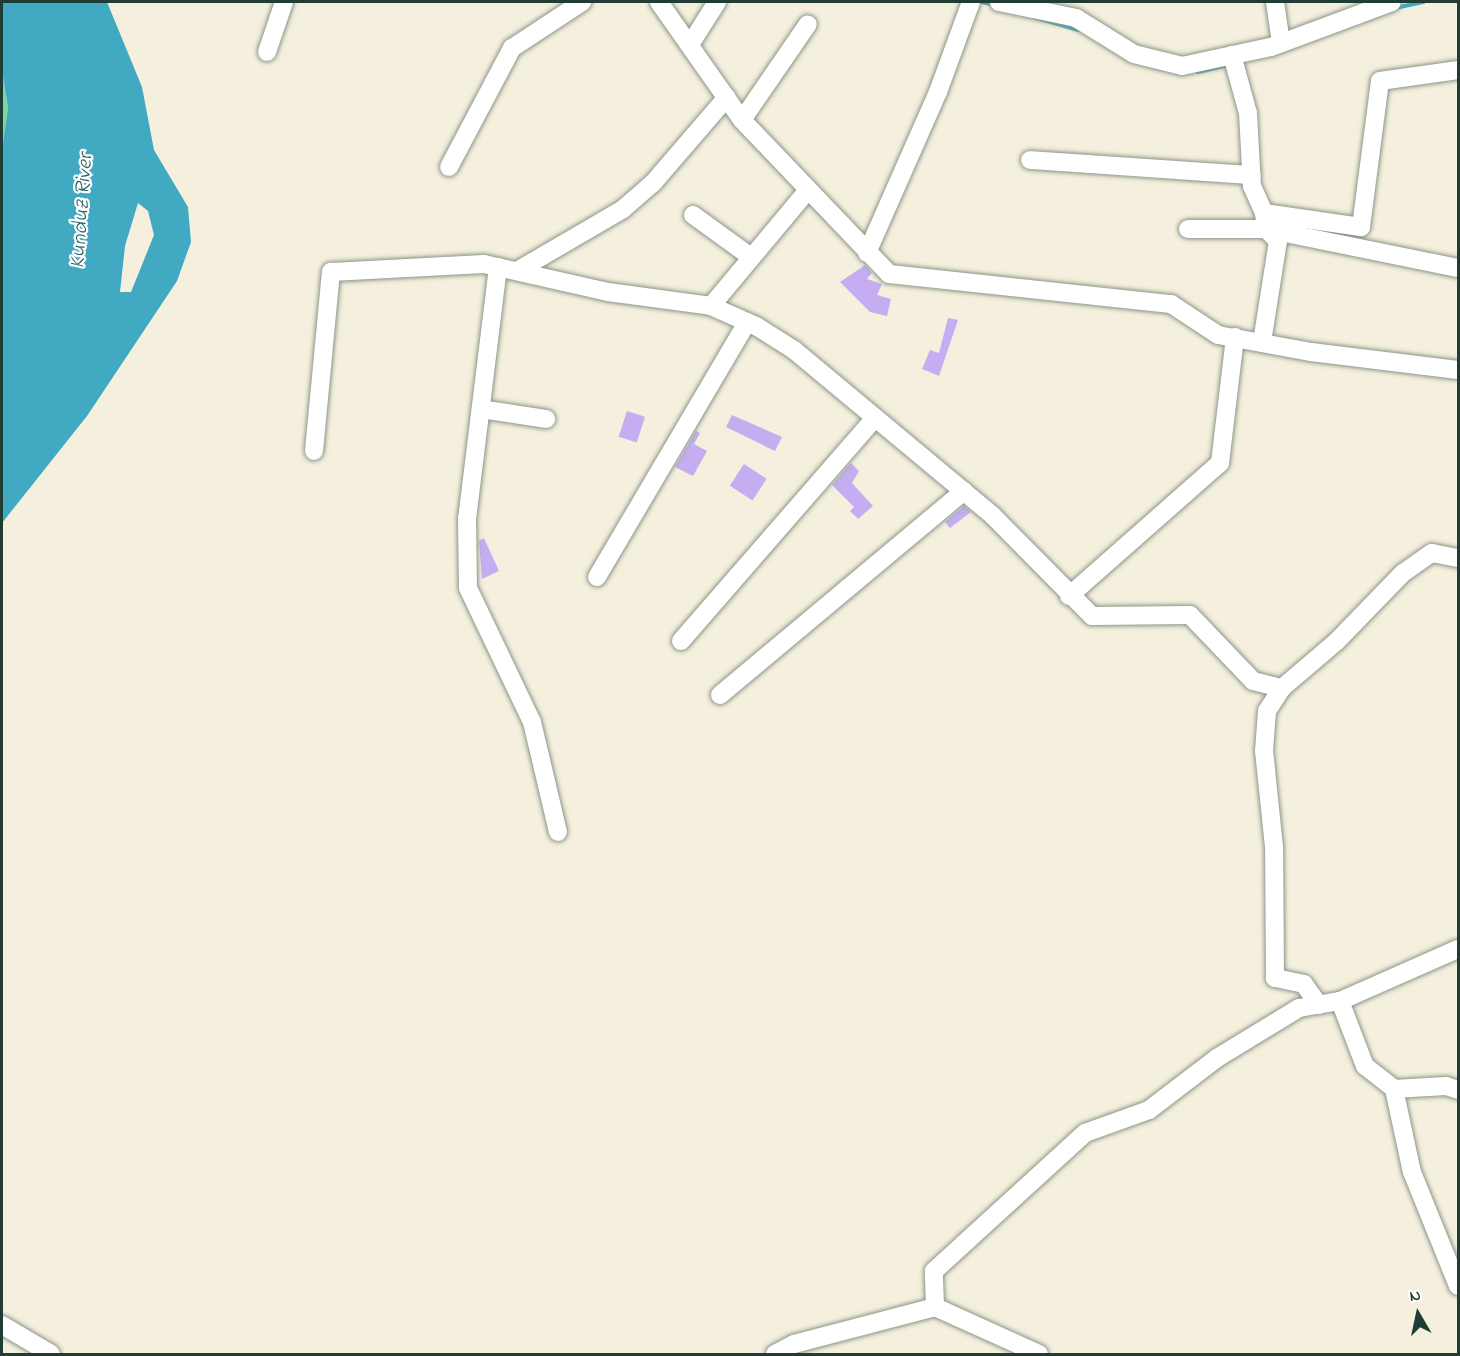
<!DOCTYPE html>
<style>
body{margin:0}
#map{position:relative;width:1460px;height:1356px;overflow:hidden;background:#f5efdd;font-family:"Indie Flower",sans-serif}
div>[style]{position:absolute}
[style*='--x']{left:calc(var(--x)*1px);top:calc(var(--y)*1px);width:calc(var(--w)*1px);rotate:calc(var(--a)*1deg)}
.green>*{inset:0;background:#80d599}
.water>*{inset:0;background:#41a9c1}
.stream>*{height:4px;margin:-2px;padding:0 2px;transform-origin:2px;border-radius:2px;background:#41a9c1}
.building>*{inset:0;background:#c4aef1;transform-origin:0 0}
.roads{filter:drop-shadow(0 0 2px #8a9688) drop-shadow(0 0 2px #8a9688)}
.minor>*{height:18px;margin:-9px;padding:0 9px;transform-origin:9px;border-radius:9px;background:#fff}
span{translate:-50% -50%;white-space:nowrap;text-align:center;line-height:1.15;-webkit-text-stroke:4.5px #fff;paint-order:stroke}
.water-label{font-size:22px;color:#2b6365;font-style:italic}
.frame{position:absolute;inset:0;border:3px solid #1f3d34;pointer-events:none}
.north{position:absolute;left:1388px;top:1284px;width:60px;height:60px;-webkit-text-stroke:4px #fff;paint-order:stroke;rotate:351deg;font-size:16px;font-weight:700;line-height:24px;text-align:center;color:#1f3d34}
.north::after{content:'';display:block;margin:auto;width:21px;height:27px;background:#1f3d34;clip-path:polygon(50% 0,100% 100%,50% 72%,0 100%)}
</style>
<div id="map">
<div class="green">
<div style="clip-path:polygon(2px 70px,8px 108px,2px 150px)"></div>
</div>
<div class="water">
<div style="clip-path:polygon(evenodd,2px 2px,107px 2px,142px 87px,154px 150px,188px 207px,191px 242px,177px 281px,87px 416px,2px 523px,2px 150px,8px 108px,2px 70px,2px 2px,138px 203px,148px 211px,154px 235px,131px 292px,120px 292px,125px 246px,138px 203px)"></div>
</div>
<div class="stream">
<div style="--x:981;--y:2;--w:14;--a:12"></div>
<div style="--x:1395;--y:8;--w:29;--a:-12"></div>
<div style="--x:1034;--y:17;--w:46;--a:16.5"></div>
<div style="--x:1198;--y:72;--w:32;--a:-13"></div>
</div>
<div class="building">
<div style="clip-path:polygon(865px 265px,872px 273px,867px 279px,882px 284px,877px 295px,891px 299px,887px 316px,870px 312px,840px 282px)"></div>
<div style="clip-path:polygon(948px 318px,958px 320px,939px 376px,922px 369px,930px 350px,939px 353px)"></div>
<div style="left:627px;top:411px;width:19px;height:27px;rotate:18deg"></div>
<div style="clip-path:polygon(732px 415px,782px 437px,775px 451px,726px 427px)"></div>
<div style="clip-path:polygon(696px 431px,700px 433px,694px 444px,707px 451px,693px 476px,675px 467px)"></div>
<div style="clip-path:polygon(851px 463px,859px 471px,852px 483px,873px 506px,858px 519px,850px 511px,854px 507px,832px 485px)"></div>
<div style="left:744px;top:464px;width:27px;height:26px;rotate:33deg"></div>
<div style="clip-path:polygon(964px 506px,971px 512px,950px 528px,945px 522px)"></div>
<div style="clip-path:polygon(484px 538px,499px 571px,482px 579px,479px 541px)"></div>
</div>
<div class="roads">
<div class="minor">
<div style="--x:659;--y:2;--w:144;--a:54.9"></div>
<div style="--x:742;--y:120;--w:213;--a:46.3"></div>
<div style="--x:889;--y:274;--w:284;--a:6.1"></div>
<div style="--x:1171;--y:304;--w:56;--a:33.4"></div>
<div style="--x:1218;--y:335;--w:95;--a:10.4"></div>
<div style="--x:1311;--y:352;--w:148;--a:7"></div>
<div style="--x:999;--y:2;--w:79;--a:11.7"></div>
<div style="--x:1076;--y:18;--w:68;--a:31.8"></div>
<div style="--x:1134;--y:54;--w:49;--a:14"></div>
<div style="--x:1182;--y:66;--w:91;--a:-12.1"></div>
<div style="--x:1271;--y:47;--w:129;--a:-20.4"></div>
<div style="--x:1275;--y:2;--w:41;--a:81.7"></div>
<div style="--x:691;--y:43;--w:49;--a:-57.6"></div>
<div style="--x:267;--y:52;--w:53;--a:-71.2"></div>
<div style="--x:1232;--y:55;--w:60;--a:74.6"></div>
<div style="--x:1248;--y:113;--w:73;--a:86.9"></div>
<div style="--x:1252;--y:186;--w:30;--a:66"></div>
<div style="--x:1264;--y:213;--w:16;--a:83"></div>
<div style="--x:1266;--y:229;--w:17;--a:45"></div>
<div style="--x:1278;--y:241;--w:102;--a:99"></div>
<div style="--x:742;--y:120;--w:116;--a:-55.5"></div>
<div style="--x:1030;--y:160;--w:222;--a:3.9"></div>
<div style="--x:449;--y:167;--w:135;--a:-62.1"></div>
<div style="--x:512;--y:48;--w:84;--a:-33.3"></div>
<div style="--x:1264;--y:213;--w:98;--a:8.2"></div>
<div style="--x:1361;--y:227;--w:147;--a:-82.6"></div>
<div style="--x:1380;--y:81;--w:79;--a:-8"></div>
<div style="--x:693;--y:215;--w:72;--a:35.9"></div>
<div style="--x:1188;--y:229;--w:78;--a:0"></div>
<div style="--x:1266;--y:229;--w:196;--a:11.5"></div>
<div style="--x:867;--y:253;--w:176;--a:-66.2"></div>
<div style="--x:938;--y:92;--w:96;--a:-69.9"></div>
<div style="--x:498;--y:267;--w:253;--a:97"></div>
<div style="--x:467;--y:518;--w:70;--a:89.2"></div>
<div style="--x:468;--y:588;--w:148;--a:64.5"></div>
<div style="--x:532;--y:722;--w:113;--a:76.7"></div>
<div style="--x:517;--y:271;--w:123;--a:-30.3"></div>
<div style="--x:623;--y:209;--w:40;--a:-41"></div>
<div style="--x:653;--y:183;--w:113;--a:-49.3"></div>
<div style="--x:711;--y:306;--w:151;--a:-50.1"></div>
<div style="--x:481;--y:409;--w:66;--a:8.7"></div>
<div style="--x:314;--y:451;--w:180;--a:-84.6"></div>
<div style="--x:331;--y:272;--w:153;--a:-3"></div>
<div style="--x:484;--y:264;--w:127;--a:12.7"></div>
<div style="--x:608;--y:292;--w:104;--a:7.7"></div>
<div style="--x:711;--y:306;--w:49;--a:24"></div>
<div style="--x:756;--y:326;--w:45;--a:32.3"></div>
<div style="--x:794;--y:350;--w:258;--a:39.8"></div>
<div style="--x:992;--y:515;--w:142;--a:45.3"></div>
<div style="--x:1092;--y:616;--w:98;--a:-0.6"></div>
<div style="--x:1190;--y:615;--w:91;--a:46.3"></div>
<div style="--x:1253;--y:681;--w:30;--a:14"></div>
<div style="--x:597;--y:577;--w:296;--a:-59.5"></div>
<div style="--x:1069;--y:596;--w:201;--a:-41.4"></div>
<div style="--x:1220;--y:463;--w:127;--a:-83.2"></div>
<div style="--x:681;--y:641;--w:294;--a:-49"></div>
<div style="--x:720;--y:695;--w:318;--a:-39.9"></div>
<div style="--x:1340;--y:1001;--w:70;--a:69"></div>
<div style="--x:1365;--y:1066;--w:37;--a:38"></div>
<div style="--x:1394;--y:1089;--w:52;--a:-3.3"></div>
<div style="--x:1446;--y:1086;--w:13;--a:18"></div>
<div style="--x:1319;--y:1005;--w:26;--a:-126"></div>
<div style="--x:1304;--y:984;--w:30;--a:-168"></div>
<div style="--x:1275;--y:978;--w:131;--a:-90.4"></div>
<div style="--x:1274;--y:847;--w:97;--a:-95.9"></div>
<div style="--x:1264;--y:751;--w:40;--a:-85.7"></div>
<div style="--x:1267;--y:711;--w:27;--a:-57"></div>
<div style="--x:1282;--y:688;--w:72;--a:-40.5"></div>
<div style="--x:1337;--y:641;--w:95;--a:-45.9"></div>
<div style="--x:1403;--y:573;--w:35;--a:-35"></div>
<div style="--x:1432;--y:553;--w:26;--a:11"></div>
<div style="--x:1394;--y:1089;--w:85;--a:77.8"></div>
<div style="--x:1412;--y:1172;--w:123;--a:68"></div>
<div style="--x:935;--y:1307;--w:36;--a:-92"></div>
<div style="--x:934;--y:1271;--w:205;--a:-42.4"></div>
<div style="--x:1085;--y:1133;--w:68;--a:-19.8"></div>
<div style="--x:1149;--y:1110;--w:86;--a:-37.4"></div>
<div style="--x:1217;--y:1058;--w:96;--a:-31.4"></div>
<div style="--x:1299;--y:1008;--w:42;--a:-9.7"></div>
<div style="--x:1340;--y:1001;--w:129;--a:-23.8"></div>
<div style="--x:2;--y:1325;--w:57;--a:30.6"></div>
<div style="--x:775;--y:1354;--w:21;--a:-28"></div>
<div style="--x:794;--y:1344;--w:146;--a:-14.7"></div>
<div style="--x:935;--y:1307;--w:114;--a:24.3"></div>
</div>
</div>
<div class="water-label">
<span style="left:83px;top:211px;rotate:-86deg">Kunduz River</span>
</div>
<div class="frame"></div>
<div class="north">N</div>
</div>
